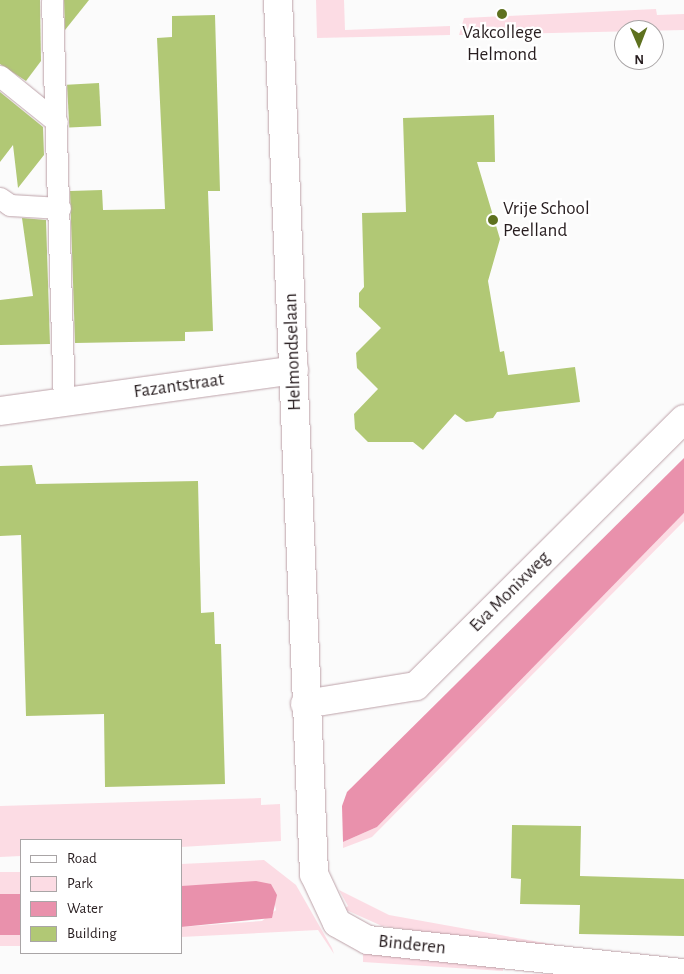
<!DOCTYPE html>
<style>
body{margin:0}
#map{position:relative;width:684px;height:974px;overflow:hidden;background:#fbfbfb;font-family:"Alegreya Sans",sans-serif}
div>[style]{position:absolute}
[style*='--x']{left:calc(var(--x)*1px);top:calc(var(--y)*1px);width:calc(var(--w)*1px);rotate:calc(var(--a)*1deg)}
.green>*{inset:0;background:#fcdce4;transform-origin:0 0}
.water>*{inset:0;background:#e991ac;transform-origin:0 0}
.building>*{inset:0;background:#b1c875;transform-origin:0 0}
.roads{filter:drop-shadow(0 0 1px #bda2a9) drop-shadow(0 0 1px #bda2a9)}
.lane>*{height:21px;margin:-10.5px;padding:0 10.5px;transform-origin:10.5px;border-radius:10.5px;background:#fff}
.street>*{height:28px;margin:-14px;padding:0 14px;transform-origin:14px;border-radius:14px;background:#fff}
.dots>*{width:14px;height:14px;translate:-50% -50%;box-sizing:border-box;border:2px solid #fff;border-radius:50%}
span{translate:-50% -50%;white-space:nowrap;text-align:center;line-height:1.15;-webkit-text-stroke:4.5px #fff;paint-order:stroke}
.poi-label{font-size:19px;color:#281e20}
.left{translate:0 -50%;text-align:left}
.street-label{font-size:19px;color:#281e20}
.legend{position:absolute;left:20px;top:839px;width:162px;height:115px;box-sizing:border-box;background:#fff;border:1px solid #a9a5a6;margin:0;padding:6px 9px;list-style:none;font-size:15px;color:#281e20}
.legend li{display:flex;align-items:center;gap:10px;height:25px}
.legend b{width:25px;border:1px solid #a9a5a6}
.north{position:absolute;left:614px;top:20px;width:50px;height:50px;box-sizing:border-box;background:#fff;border:1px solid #a9a5a6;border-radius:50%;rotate:179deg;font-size:14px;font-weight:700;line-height:20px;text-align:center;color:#281e20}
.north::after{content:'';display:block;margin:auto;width:18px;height:22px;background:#5e711f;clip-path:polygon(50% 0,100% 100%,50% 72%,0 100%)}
</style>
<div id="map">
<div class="green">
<div style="clip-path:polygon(316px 0,344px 0,345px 30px,450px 26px,450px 35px,317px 38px)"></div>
<div style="clip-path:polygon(656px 9px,657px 15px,684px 14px,684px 30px,459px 35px,464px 18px)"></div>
<div style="clip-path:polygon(684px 513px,684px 521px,372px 837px,343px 848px,343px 842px,377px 827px)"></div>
<div style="clip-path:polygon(261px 798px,261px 805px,280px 804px,281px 841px,181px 847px,181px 840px,21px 840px,21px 856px,0 857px,0 806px)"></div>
<div style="clip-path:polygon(264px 860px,296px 885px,332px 948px,334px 954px,318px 930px,181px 937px,181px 927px,262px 921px,276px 910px,271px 884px,181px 886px,181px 864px)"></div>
<div style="left:21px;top:872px;width:22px;height:21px;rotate:90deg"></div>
<div style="clip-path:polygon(339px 890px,389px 915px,556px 945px,555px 950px,382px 926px,344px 909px,348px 906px)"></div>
<div style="left:21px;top:935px;width:11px;height:21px;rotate:90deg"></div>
<div style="clip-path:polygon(363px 952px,503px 967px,503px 971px,363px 962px)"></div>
</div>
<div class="water">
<div style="clip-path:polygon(684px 458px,684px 513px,377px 827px,343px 842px,342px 806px,347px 792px)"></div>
<div style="clip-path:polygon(256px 881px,271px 884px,277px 895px,272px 918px,181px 927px,181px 886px)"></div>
<div style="left:21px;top:894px;width:41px;height:21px;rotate:90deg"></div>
</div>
<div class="building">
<div style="clip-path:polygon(0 0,40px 0,41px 61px,26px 81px,0 64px)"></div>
<div style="clip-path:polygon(64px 0,89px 0,65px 30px)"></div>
<div style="clip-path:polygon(215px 15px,220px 191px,208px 191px,213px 331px,185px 332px,185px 341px,75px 343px,70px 191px,102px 190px,103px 210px,165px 209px,157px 38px,172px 37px,172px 16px)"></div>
<div style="left:99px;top:83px;width:43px;height:32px;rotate:87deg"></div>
<div style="clip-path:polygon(0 92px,43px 127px,44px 155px,18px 188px,13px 145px,0 162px)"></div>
<div style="clip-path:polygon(494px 115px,495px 162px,477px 162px,500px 239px,488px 281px,500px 352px,504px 351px,508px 375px,575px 367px,580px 402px,497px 412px,493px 418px,466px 422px,455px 414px,423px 450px,413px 442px,368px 442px,355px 429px,354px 414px,378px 389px,357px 368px,356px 353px,381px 328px,359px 307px,359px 293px,364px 287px,362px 213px,406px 212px,403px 118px)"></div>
<div style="clip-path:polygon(22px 218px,46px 220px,50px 344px,0 345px,0 300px,33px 296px)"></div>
<div style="clip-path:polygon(32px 465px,36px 484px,198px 481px,201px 613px,214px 612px,215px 644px,221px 644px,225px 784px,105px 787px,104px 714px,26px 716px,21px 535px,0 536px,0 466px)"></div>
<div style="clip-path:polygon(512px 825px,581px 826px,580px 876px,684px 879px,684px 936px,579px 934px,580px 905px,520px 904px,521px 879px,511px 878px)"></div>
</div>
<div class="roads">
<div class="lane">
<div style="--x:52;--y:0;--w:402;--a:88.3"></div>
<div style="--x:0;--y:76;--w:73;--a:38.9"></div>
<div style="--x:0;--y:198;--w:12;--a:35"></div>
<div style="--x:10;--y:205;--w:50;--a:3.4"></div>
</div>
<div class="street">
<div style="--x:278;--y:0;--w:875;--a:87.64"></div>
<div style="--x:314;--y:874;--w:54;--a:64.9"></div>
<div style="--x:337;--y:923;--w:35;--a:29"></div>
<div style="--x:368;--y:940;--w:318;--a:6"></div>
<div style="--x:0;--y:411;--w:297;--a:-7.9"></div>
<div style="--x:305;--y:704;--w:112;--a:-9.2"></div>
<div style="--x:416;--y:686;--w:378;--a:-44.9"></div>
</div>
</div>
<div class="dots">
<div style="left:502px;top:14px;background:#5e711f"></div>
<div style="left:493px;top:220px;background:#5e711f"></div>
</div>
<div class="poi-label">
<span style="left:502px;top:44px">Vakcollege<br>Helmond</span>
<span class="left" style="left:503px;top:220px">Vrije School<br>Peelland</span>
</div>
<div class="street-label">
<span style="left:293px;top:352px;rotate:-92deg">Helmondselaan</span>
<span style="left:179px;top:386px;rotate:-8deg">Fazantstraat</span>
<span style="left:510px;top:592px;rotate:-45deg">Eva Monixweg</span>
<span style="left:412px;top:945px;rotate:6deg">Binderen</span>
</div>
<ul class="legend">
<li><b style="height:6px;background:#fff"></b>Road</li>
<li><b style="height:14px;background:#fcdce4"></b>Park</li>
<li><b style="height:14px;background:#e991ac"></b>Water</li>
<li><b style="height:14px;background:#b1c875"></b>Building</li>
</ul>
<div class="north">N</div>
</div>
